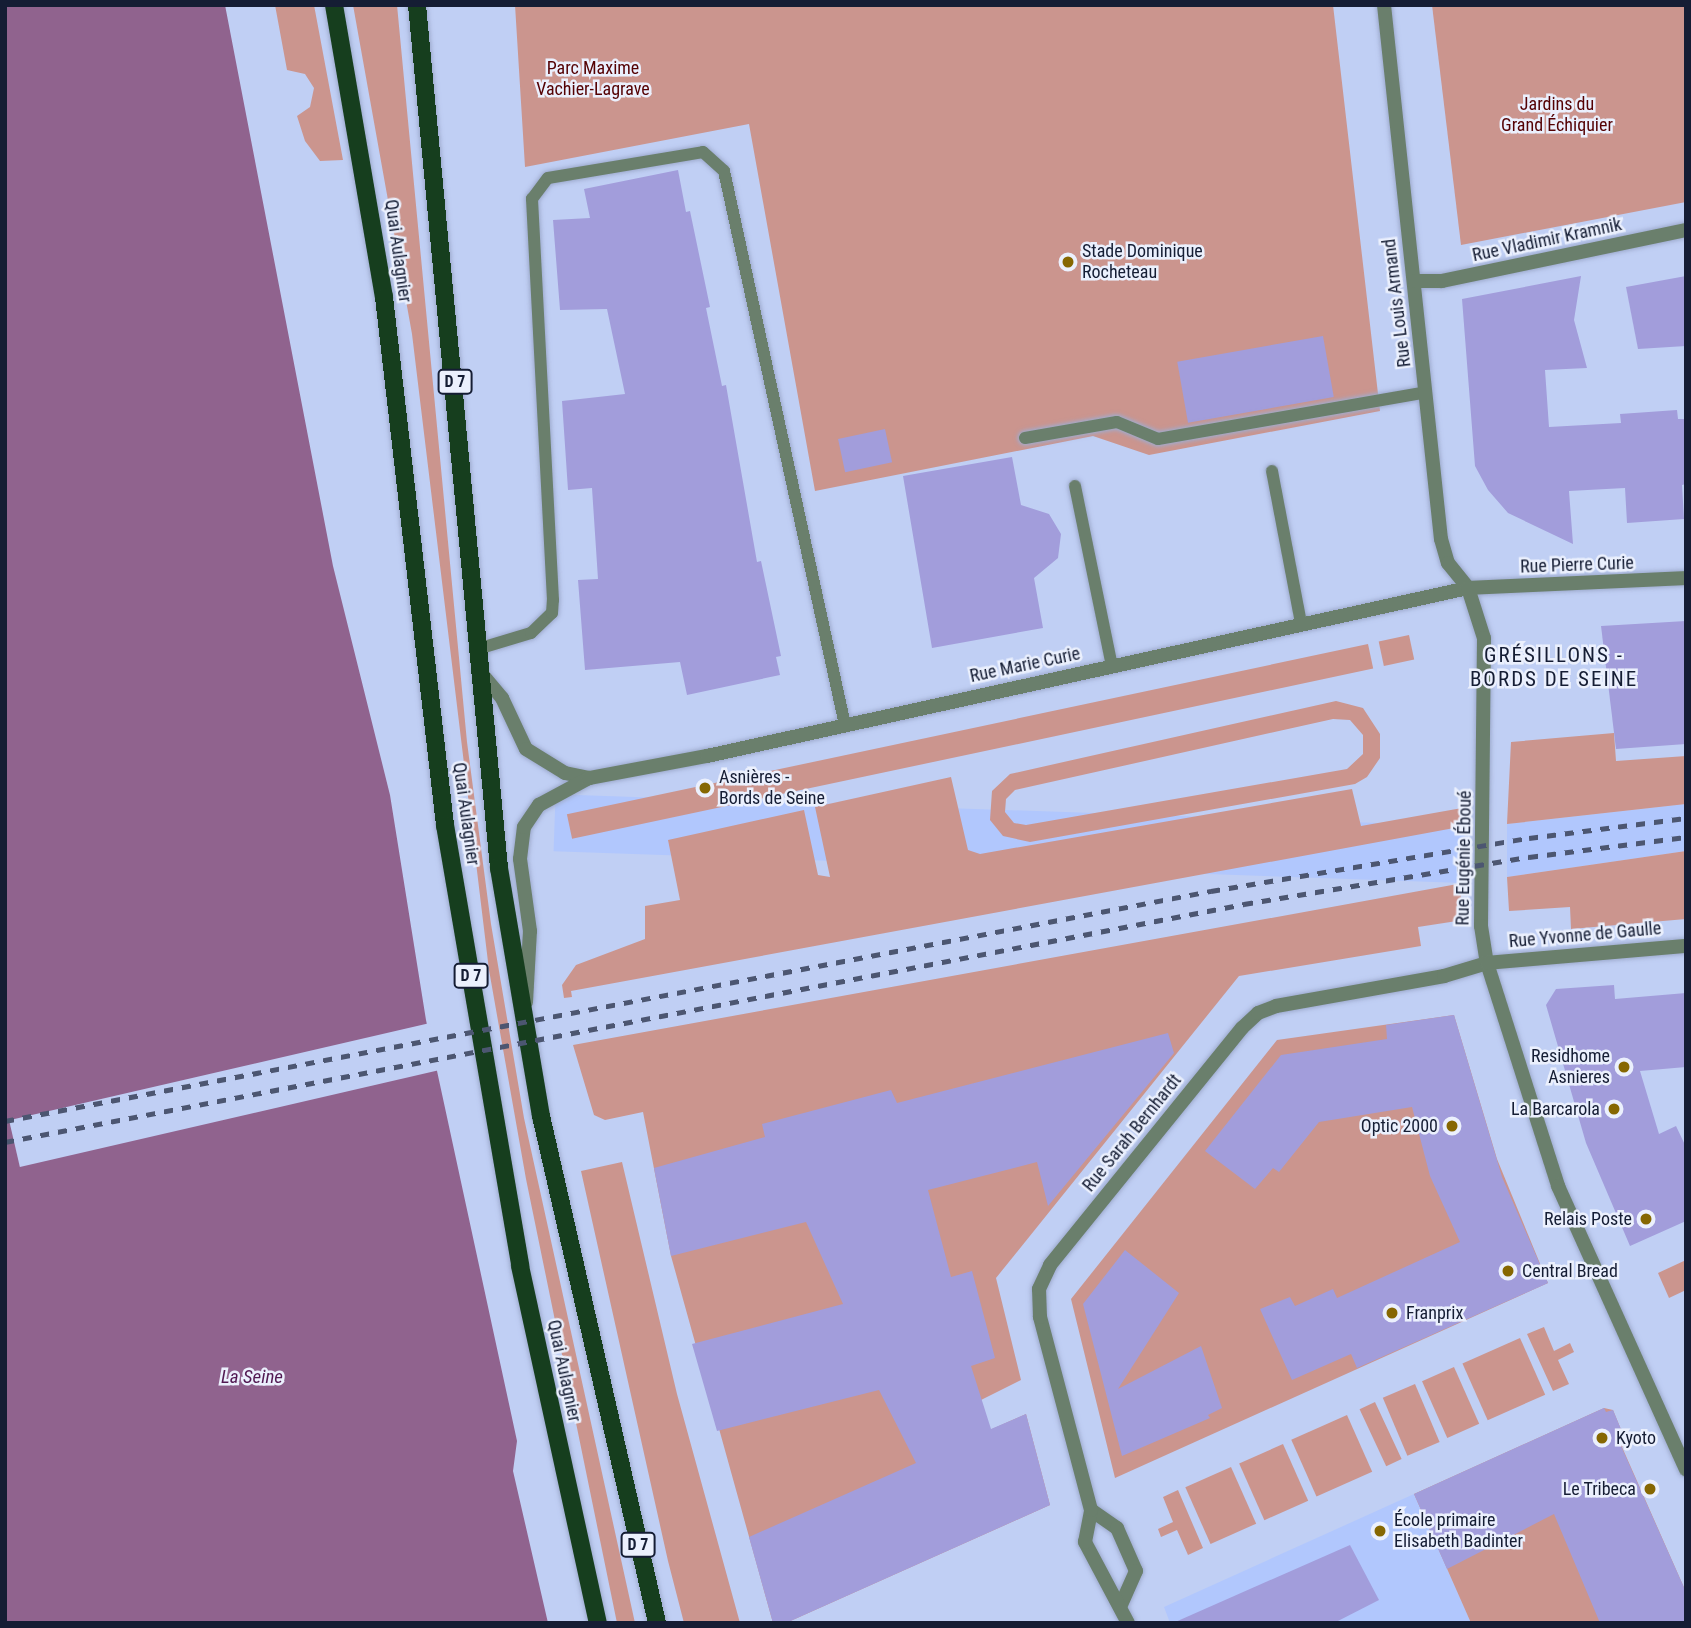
<!DOCTYPE html>
<meta charset="utf-8">
<style>
body{margin:0}
#map{position:relative;width:1691px;height:1628px;overflow:hidden;background:#c0cff4;font-family:"Roboto Condensed",sans-serif}
div>[style]{position:absolute}
[style*='--x']{left:calc(var(--x)*1px);top:calc(var(--y)*1px);width:calc(var(--w)*1px);rotate:calc(var(--a)*1deg)}
.built>*{inset:0;background:#b1c7fd;transform-origin:0 0}
.green>*{inset:0;background:#cb958e;transform-origin:0 0}
.water>*{inset:0;background:#90638e}
.pier>*{inset:0;background:#c0cff4;transform-origin:0 0}
.building>*{inset:0;background:#a29ddb;transform-origin:0 0}
.roads{filter:drop-shadow(0 0 2px #9eabce) drop-shadow(0 0 2px #9eabce)}
.lane>*{height:12px;margin:-6px;padding:0 6px;transform-origin:6px;border-radius:6px;background:#6a7f6c}
.street>*{height:14px;margin:-7px;padding:0 7px;transform-origin:7px;border-radius:7px;background:#6a7f6c}
.primary>*{height:18px;margin:-9px;padding:0 9px;transform-origin:9px;border-radius:9px;background:#163e1e}
.rail>*{height:5px;margin-top:-2.5px;transform-origin:0;background:repeating-linear-gradient(90deg,#4c5671 0 9px,transparent 0 18px)}
.dots>*{width:19px;height:19px;translate:-50% -50%;box-sizing:border-box;border:4px solid #ebf0fd;border-radius:50%}
span{translate:-50% -50%;white-space:nowrap;text-align:center;line-height:1.15;-webkit-text-stroke:5px #ebf0fd;paint-order:stroke}
.shield-label span{padding:2px 5px;background:#ebf0fd;border:2px solid;border-radius:5px;-webkit-text-stroke-width:0}
.shield-label{font-size:16px;color:#151d34;font-weight:700}
.park-label{font-size:18px;color:#540103}
.street-label{font-size:18px;color:#151d34}
.poi-label{font-size:18px;color:#151d34}
.left{translate:0 -50%;text-align:left}
.right{translate:-100% -50%;text-align:right}
.water-label{font-size:19px;color:#521952;font-style:italic}
.quarter-label{font-size:21px;color:#151d34;letter-spacing:2px}
.frame{position:absolute;inset:0;border:7px solid #151d34;pointer-events:none}
</style>
<div id="map">
<div class="built">
<div style="clip-path:polygon(1686px 804px,1686px 851px,1507px 877px,1507px 824px)"></div>
<div style="left:1465px;top:826px;width:57px;height:910px;rotate:92deg"></div>
<div style="clip-path:polygon(1414px 1494px,1471px 1623px,1170px 1623px,1164px 1607px)"></div>
</div>
<div class="green">
<div style="clip-path:polygon(275px 5px,314px 5px,343px 160px,320px 161px,305px 141px,297px 116px,310px 107px,314px 88px,305px 74px,287px 70px)"></div>
<div style="clip-path:polygon(353px 5px,397px 5px,467px 742px,491px 924px,524px 1118px,635px 1623px,617px 1623px,526px 1179px,489px 970px,412px 334px)"></div>
<div style="clip-path:polygon(515px 5px,1333px 5px,1380px 411px,1149px 455px,1093px 436px,815px 491px,749px 124px,525px 167px)"></div>
<div style="clip-path:polygon(1432px 5px,1686px 5px,1686px 202px,1461px 245px)"></div>
<div style="left:1409px;top:635px;width:25px;height:31px;rotate:78deg"></div>
<div style="left:1368px;top:644px;width:25px;height:819px;rotate:78deg"></div>
<div style="clip-path:polygon(evenodd,1336px 701px,1363px 708px,1380px 734px,1380px 758px,1367px 777px,1355px 784px,1030px 842px,1003px 836px,990px 820px,992px 791px,1010px 774px,1336px 701px,1333px 719px,1350px 720px,1363px 735px,1363px 754px,1347px 769px,1026px 825px,1014px 823px,1005px 812px,1006px 799px,1015px 790px,1333px 719px)"></div>
<div style="clip-path:polygon(1614px 733px,1616px 761px,1686px 756px,1686px 804px,1507px 824px,1511px 742px)"></div>
<div style="clip-path:polygon(951px 777px,968px 850px,980px 854px,1352px 789px,1361px 826px,1462px 808px,1465px 826px,571px 991px,572px 997px,564px 998px,562px 985px,576px 965px,645px 939px,645px 906px,680px 900px,668px 840px,804px 810px,818px 875px,830px 877px,815px 807px)"></div>
<div style="clip-path:polygon(1686px 851px,1686px 919px,1571px 929px,1570px 907px,1509px 911px,1507px 877px)"></div>
<div style="clip-path:polygon(1463px 883px,1457px 921px,1418px 927px,1421px 946px,1239px 976px,996px 1278px,1021px 1380px,977px 1402px,990px 1430px,1026px 1414px,1050px 1505px,786px 1623px,773px 1623px,671px 1256px,643px 1112px,605px 1120px,594px 1115px,573px 1045px)"></div>
<div style="clip-path:polygon(1454px 1015px,1497px 1159px,1548px 1283px,1115px 1478px,1071px 1299px,1277px 1040px)"></div>
<div style="clip-path:polygon(622px 1162px,677px 1394px,740px 1623px,684px 1623px,668px 1561px,581px 1171px)"></div>
<div style="clip-path:polygon(1686px 1260px,1686px 1290px,1669px 1298px,1658px 1273px)"></div>
<div style="clip-path:polygon(1544px 1327px,1554px 1351px,1570px 1343px,1574px 1352px,1558px 1360px,1569px 1384px,1553px 1391px,1527px 1334px)"></div>
<div style="left:1520px;top:1338px;width:62px;height:63px;rotate:66deg"></div>
<div style="left:1454px;top:1367px;width:62px;height:35px;rotate:66deg"></div>
<div style="left:1415px;top:1384px;width:63px;height:35px;rotate:67deg"></div>
<div style="left:1375px;top:1402px;width:63px;height:17px;rotate:65deg"></div>
<div style="clip-path:polygon(1604px 1408px,1613px 1410px,1627px 1444px,1622px 1447px,1686px 1592px,1686px 1623px,1471px 1623px,1414px 1494px)"></div>
<div style="left:1347px;top:1415px;width:62px;height:61px;rotate:66deg"></div>
<div style="left:1283px;top:1444px;width:62px;height:48px;rotate:66deg"></div>
<div style="left:1231px;top:1467px;width:62px;height:50px;rotate:66deg"></div>
<div style="clip-path:polygon(1178px 1490px,1203px 1548px,1188px 1555px,1177px 1530px,1161px 1537px,1158px 1529px,1173px 1522px,1163px 1497px)"></div>
</div>
<div class="water">
<div style="clip-path:polygon(5px 5px,225px 5px,333px 566px,390px 795px,426px 1020px,517px 1441px,513px 1471px,548px 1623px,5px 1623px)"></div>
</div>
<div class="pier">
<div style="left:430px;top:1023px;width:48px;height:432px;rotate:77deg"></div>
</div>
<div class="building">
<div style="clip-path:polygon(678px 170px,686px 212px,690px 211px,710px 307px,706px 308px,722px 386px,726px 385px,757px 562px,761px 561px,781px 656px,776px 657px,780px 675px,687px 695px,680px 662px,585px 670px,578px 580px,598px 579px,592px 488px,568px 490px,562px 401px,625px 394px,607px 309px,560px 310px,553px 220px,590px 218px,584px 189px)"></div>
<div style="clip-path:polygon(1581px 276px,1574px 320px,1587px 368px,1545px 370px,1549px 427px,1621px 423px,1620px 414px,1677px 410px,1678px 419px,1686px 419px,1686px 484px,1682px 485px,1684px 519px,1627px 523px,1625px 488px,1569px 491px,1573px 544px,1508px 513px,1488px 490px,1475px 466px,1462px 299px)"></div>
<div style="clip-path:polygon(1686px 276px,1686px 346px,1638px 349px,1626px 287px)"></div>
<div style="left:1323px;top:336px;width:62px;height:148px;rotate:80deg"></div>
<div style="left:885px;top:429px;width:34px;height:48px;rotate:78deg"></div>
<div style="clip-path:polygon(1012px 457px,1021px 505px,1049px 514px,1061px 534px,1058px 558px,1034px 578px,1043px 628px,932px 648px,903px 476px)"></div>
<div style="clip-path:polygon(1686px 621px,1686px 744px,1616px 749px,1601px 626px)"></div>
<div style="clip-path:polygon(1614px 985px,1615px 999px,1686px 993px,1686px 1067px,1640px 1071px,1659px 1134px,1676px 1126px,1686px 1147px,1686px 1221px,1630px 1246px,1586px 1143px,1546px 1005px,1556px 989px)"></div>
<div style="clip-path:polygon(1454px 1015px,1502px 1177px,1548px 1283px,1357px 1368px,1351px 1354px,1292px 1380px,1260px 1309px,1290px 1297px,1295px 1306px,1333px 1289px,1337px 1298px,1460px 1242px,1430px 1176px,1412px 1107px,1319px 1122px,1279px 1172px,1273px 1168px,1255px 1189px,1205px 1151px,1281px 1055px,1387px 1039px,1386px 1025px)"></div>
<div style="clip-path:polygon(1168px 1033px,1174px 1053px,1048px 1206px,1037px 1162px,928px 1190px,951px 1277px,972px 1271px,995px 1358px,971px 1366px,991px 1429px,1026px 1414px,1050px 1505px,786px 1623px,773px 1623px,749px 1537px,916px 1463px,879px 1390px,717px 1431px,692px 1344px,843px 1304px,806px 1222px,671px 1256px,654px 1168px,765px 1137px,762px 1124px,891px 1090px,897px 1103px)"></div>
<div style="clip-path:polygon(1125px 1250px,1179px 1293px,1118px 1389px,1201px 1346px,1222px 1408px,1208px 1415px,1210px 1418px,1122px 1456px,1083px 1304px)"></div>
<div style="clip-path:polygon(1604px 1408px,1606px 1412px,1613px 1410px,1627px 1444px,1621px 1446px,1686px 1592px,1686px 1623px,1600px 1623px,1554px 1514px,1447px 1569px,1414px 1494px)"></div>
<div style="clip-path:polygon(1350px 1545px,1379px 1600px,1334px 1623px,1173px 1623px)"></div>
</div>
<div class="roads">
<div class="lane">
<div style="--x:1025;--y:438;--w:93;--a:-9.9"></div>
<div style="--x:1117;--y:422;--w:44;--a:22.5"></div>
<div style="--x:1158;--y:439;--w:272;--a:-9.9"></div>
<div style="--x:1272;--y:471;--w:155;--a:79.2"></div>
<div style="--x:1075;--y:486;--w:184;--a:78.4"></div>
<div style="--x:481;--y:648;--w:52;--a:-16.7"></div>
<div style="--x:531;--y:633;--w:29;--a:-44"></div>
<div style="--x:552;--y:613;--w:13;--a:-86"></div>
<div style="--x:553;--y:600;--w:402;--a:-93"></div>
<div style="--x:532;--y:199;--w:26;--a:-53"></div>
<div style="--x:548;--y:178;--w:157;--a:-9.5"></div>
<div style="--x:703;--y:152;--w:28;--a:42"></div>
<div style="--x:724;--y:171;--w:567;--a:77.68"></div>
</div>
<div class="street">
<div style="--x:1384;--y:5;--w:537;--a:83.91"></div>
<div style="--x:1441;--y:539;--w:25;--a:74"></div>
<div style="--x:1448;--y:563;--w:32;--a:51"></div>
<div style="--x:1468;--y:588;--w:52;--a:72.3"></div>
<div style="--x:1484;--y:638;--w:288;--a:90.6"></div>
<div style="--x:1481;--y:926;--w:37;--a:81"></div>
<div style="--x:1487;--y:963;--w:234;--a:72.3"></div>
<div style="--x:1558;--y:1186;--w:311;--a:65.7"></div>
<div style="--x:1415;--y:281;--w:27;--a:0"></div>
<div style="--x:1442;--y:281;--w:249;--a:-11.8"></div>
<div style="--x:481;--y:673;--w:33;--a:50"></div>
<div style="--x:502;--y:698;--w:56;--a:64.8"></div>
<div style="--x:526;--y:749;--w:46;--a:31.6"></div>
<div style="--x:565;--y:773;--w:25;--a:12"></div>
<div style="--x:526;--y:1002;--w:71;--a:-86.8"></div>
<div style="--x:530;--y:931;--w:73;--a:-97.9"></div>
<div style="--x:520;--y:859;--w:32;--a:-83"></div>
<div style="--x:524;--y:827;--w:27;--a:-56"></div>
<div style="--x:539;--y:805;--w:57;--a:-28.4"></div>
<div style="--x:589;--y:778;--w:120;--a:-10.6"></div>
<div style="--x:707;--y:756;--w:779;--a:-12.45"></div>
<div style="--x:1468;--y:588;--w:218;--a:-2.6"></div>
<div style="--x:1091;--y:1510;--w:32;--a:35"></div>
<div style="--x:1117;--y:1528;--w:47;--a:66.2"></div>
<div style="--x:1136;--y:1571;--w:37;--a:114"></div>
<div style="--x:1128;--y:1623;--w:92;--a:-118"></div>
<div style="--x:1085;--y:1542;--w:33;--a:-79"></div>
<div style="--x:1091;--y:1510;--w:200;--a:-104.8"></div>
<div style="--x:1040;--y:1317;--w:28;--a:-92"></div>
<div style="--x:1039;--y:1289;--w:26;--a:-65"></div>
<div style="--x:1050;--y:1265;--w:305;--a:-51"></div>
<div style="--x:1242;--y:1028;--w:22;--a:-43"></div>
<div style="--x:1258;--y:1013;--w:19;--a:-21"></div>
<div style="--x:1276;--y:1006;--w:171;--a:-10.1"></div>
<div style="--x:1444;--y:976;--w:45;--a:-16.8"></div>
<div style="--x:1487;--y:963;--w:200;--a:-4.9"></div>
</div>
<div class="primary">
<div style="--x:334;--y:5;--w:296;--a:80.3"></div>
<div style="--x:384;--y:297;--w:532;--a:83.41"></div>
<div style="--x:445;--y:825;--w:447;--a:80.3"></div>
<div style="--x:520;--y:1266;--w:365;--a:77.7"></div>
<div style="--x:417;--y:5;--w:867;--a:84.57"></div>
<div style="--x:499;--y:868;--w:252;--a:80.4"></div>
<div style="--x:541;--y:1116;--w:520;--a:77.11"></div>
</div>
</div>
<div class="rail">
<div style="--x:5;--y:1121;--w:1228;--a:-10.8"></div>
<div style="--x:1211;--y:891;--w:322;--a:-9.5"></div>
<div style="--x:1529;--y:838;--w:158;--a:-7.3"></div>
<div style="--x:5;--y:1142;--w:1262;--a:-10.87"></div>
<div style="--x:1244;--y:904;--w:289;--a:-9.4"></div>
<div style="--x:1529;--y:857;--w:158;--a:-7.3"></div>
</div>
<div class="dots">
<div style="left:1068px;top:262px;background:#866702"></div>
<div style="left:705px;top:788px;background:#866702"></div>
<div style="left:1624px;top:1067px;background:#866702"></div>
<div style="left:1614px;top:1109px;background:#866702"></div>
<div style="left:1452px;top:1126px;background:#866702"></div>
<div style="left:1646px;top:1219px;background:#866702"></div>
<div style="left:1508px;top:1271px;background:#866702"></div>
<div style="left:1392px;top:1313px;background:#866702"></div>
<div style="left:1602px;top:1438px;background:#866702"></div>
<div style="left:1650px;top:1489px;background:#866702"></div>
<div style="left:1380px;top:1531px;background:#866702"></div>
</div>
<div class="shield-label">
<span style="left:455px;top:382px">D 7</span>
<span style="left:471px;top:976px">D 7</span>
<span style="left:638px;top:1545px">D 7</span>
</div>
<div class="park-label">
<span style="left:593px;top:79px">Parc Maxime<br>Vachier-Lagrave</span>
<span style="left:1557px;top:115px">Jardins du<br>Grand Échiquier</span>
</div>
<div class="street-label">
<span style="left:1547px;top:240px;rotate:-12deg">Rue Vladimir Kramnik</span>
<span style="left:398px;top:251px;rotate:82deg">Quai Aulagnier</span>
<span style="left:1397px;top:303px;rotate:-97deg">Rue Louis Armand</span>
<span style="left:1577px;top:565px;rotate:-2deg">Rue Pierre Curie</span>
<span style="left:1025px;top:665px;rotate:-12deg">Rue Marie Curie</span>
<span style="left:466px;top:814px;rotate:82deg">Quai Aulagnier</span>
<span style="left:1464px;top:858px;rotate:-89deg">Rue Eugénie Éboué</span>
<span style="left:1585px;top:935px;rotate:-5deg">Rue Yvonne de Gaulle</span>
<span style="left:1132px;top:1133px;rotate:-51deg">Rue Sarah Bernhardt</span>
<span style="left:564px;top:1371px;rotate:78deg">Quai Aulagnier</span>
</div>
<div class="poi-label">
<span class="left" style="left:1082px;top:262px">Stade Dominique<br>Rocheteau</span>
<span class="left" style="left:719px;top:788px">Asnières -<br>Bords de Seine</span>
<span class="right" style="left:1610px;top:1067px">Residhome<br>Asnieres</span>
<span class="right" style="left:1600px;top:1109px">La Barcarola</span>
<span class="right" style="left:1438px;top:1126px">Optic 2000</span>
<span class="right" style="left:1632px;top:1219px">Relais Poste</span>
<span class="left" style="left:1522px;top:1271px">Central Bread</span>
<span class="left" style="left:1406px;top:1313px">Franprix</span>
<span class="left" style="left:1616px;top:1438px">Kyoto</span>
<span class="right" style="left:1636px;top:1489px">Le Tribeca</span>
<span class="left" style="left:1394px;top:1531px">École primaire<br>Elisabeth Badinter</span>
</div>
<div class="water-label">
<span style="left:252px;top:1377px">La Seine</span>
</div>
<div class="quarter-label">
<span style="left:1554px;top:667px">GRÉSILLONS -<br>BORDS DE SEINE</span>
</div>
<div class="frame"></div>
</div>
